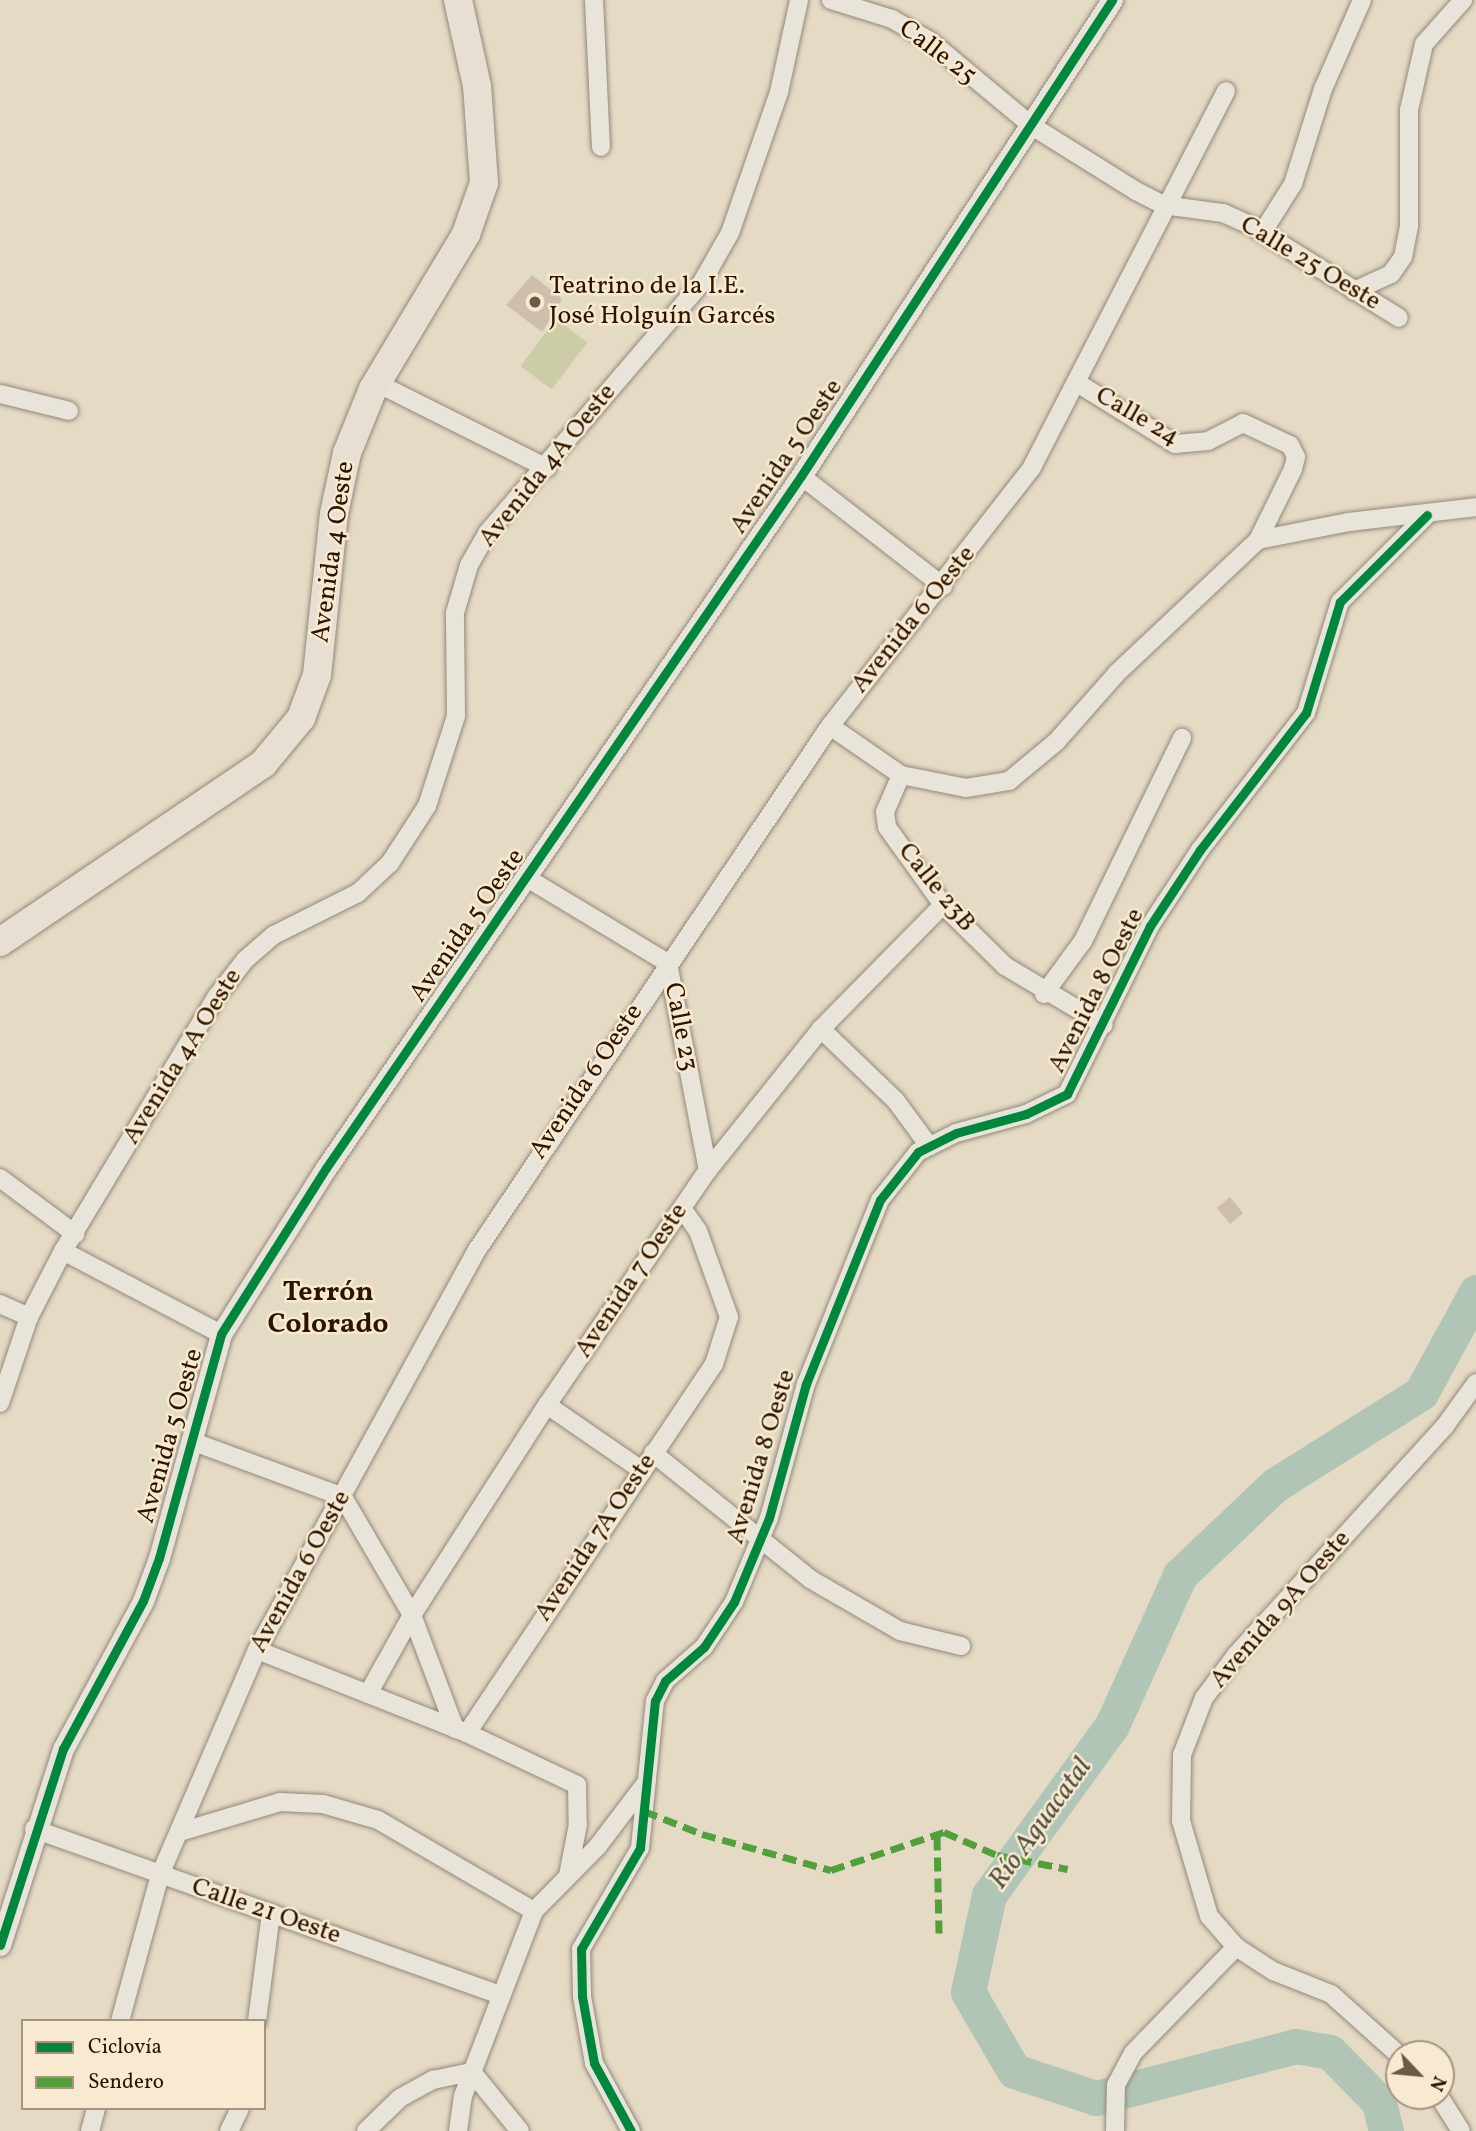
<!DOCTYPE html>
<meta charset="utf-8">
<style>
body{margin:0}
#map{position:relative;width:1476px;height:2131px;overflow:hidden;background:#e5dac4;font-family:Vollkorn,serif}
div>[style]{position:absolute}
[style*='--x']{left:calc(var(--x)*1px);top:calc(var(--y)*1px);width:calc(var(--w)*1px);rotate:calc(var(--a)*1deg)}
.green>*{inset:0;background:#cccda8;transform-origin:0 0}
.river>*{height:35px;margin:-17.5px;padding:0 17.5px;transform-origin:17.5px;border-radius:17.5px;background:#b1c5b7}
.building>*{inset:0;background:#cfbeac;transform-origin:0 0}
.roads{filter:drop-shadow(0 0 2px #92897a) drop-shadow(0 0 2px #92897a)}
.minor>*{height:18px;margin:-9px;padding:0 9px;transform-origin:9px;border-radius:9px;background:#e9e4d9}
.tertiary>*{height:21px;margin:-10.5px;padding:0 10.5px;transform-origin:10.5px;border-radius:10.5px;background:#e9e4d9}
.primary>*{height:28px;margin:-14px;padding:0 14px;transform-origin:14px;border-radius:14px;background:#e6dfd2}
.quiet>*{height:7px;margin-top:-3.5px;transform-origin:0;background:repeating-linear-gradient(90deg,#51a03c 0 14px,transparent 0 21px)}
.cycleway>*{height:9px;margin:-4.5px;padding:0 4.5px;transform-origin:4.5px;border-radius:4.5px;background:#00873e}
.dots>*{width:19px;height:19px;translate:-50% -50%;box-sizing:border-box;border:4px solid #f7ead0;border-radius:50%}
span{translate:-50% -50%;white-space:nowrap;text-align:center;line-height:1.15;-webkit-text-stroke:5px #f7ead0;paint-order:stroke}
.street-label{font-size:26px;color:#2c1401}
.poi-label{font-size:26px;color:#2c1401}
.left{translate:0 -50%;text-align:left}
.neighbourhood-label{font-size:28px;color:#2c1401;font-weight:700}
.water-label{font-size:28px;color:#534f3f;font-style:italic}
.legend{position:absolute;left:21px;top:2019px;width:245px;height:91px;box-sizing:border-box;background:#f7ead0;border:2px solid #a6947d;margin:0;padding:9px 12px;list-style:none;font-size:21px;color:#2c1401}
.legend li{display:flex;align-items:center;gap:14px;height:35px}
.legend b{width:35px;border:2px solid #a6947d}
.north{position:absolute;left:1385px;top:2040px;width:70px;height:70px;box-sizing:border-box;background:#f7ead0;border:2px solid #a6947d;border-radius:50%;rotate:116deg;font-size:19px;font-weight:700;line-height:28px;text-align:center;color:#2c1401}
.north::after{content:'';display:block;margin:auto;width:24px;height:32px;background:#6d5945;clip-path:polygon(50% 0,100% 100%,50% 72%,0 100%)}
</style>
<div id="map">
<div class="green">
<div style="left:556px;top:319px;width:39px;height:59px;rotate:37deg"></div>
</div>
<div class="river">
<div style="--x:1386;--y:2131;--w:30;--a:-104"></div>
<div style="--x:1379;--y:2102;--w:70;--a:-134.4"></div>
<div style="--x:1330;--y:2052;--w:35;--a:-170"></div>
<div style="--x:1296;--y:2046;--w:207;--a:165.4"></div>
<div style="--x:1096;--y:2098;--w:86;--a:-161.8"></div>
<div style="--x:1014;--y:2071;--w:91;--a:-120.2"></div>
<div style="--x:968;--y:1992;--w:99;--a:-77.8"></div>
<div style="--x:989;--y:1895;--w:210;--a:-54.1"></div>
<div style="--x:1112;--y:1725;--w:165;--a:-65.6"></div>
<div style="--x:1180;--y:1575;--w:131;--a:-43.5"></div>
<div style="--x:1275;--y:1485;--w:173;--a:-32.2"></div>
<div style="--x:1421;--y:1393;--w:115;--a:-61.4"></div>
</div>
<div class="building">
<div style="clip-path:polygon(532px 275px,562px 299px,542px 332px,506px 305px)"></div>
<div style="left:1230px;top:1197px;width:21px;height:17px;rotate:51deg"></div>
</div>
<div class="roads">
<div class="minor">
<div style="--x:594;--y:0;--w:147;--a:87.3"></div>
<div style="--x:831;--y:0;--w:64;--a:17.3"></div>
<div style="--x:892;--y:19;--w:44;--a:30.1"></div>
<div style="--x:930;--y:41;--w:133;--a:39.8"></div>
<div style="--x:1032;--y:126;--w:123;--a:32"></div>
<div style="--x:1136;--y:191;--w:30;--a:27"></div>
<div style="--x:1163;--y:205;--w:61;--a:7.6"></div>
<div style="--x:1223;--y:213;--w:32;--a:24"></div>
<div style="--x:1252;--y:226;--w:173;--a:32"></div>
<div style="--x:1262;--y:233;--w:58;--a:-57.7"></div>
<div style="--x:1293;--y:184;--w:100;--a:-72.5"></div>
<div style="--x:1323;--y:89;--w:97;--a:-66.3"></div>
<div style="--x:1354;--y:291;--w:41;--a:-24.7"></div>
<div style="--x:1391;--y:274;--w:21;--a:-55"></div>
<div style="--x:1403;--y:257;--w:32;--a:-79"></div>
<div style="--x:1409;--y:226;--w:116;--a:-90"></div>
<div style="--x:1409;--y:110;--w:68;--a:-77.2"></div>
<div style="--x:1424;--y:44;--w:59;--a:-48.4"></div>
<div style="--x:377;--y:383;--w:190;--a:26.6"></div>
<div style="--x:1079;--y:384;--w:113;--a:32"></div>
<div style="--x:1175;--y:444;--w:33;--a:-5"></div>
<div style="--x:1208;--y:441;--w:39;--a:-27"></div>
<div style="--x:1243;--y:423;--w:52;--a:25.1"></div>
<div style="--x:1290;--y:445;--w:13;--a:63"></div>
<div style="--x:1296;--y:457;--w:12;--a:104"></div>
<div style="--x:1293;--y:469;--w:79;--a:116.2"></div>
<div style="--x:0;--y:394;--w:71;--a:13.8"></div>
<div style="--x:801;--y:476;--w:180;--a:37.8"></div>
<div style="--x:830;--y:726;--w:86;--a:34.6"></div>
<div style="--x:901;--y:775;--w:40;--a:113.4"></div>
<div style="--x:885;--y:812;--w:15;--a:82"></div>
<div style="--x:887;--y:827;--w:96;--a:54.3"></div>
<div style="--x:943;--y:905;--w:87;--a:44.5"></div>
<div style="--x:1005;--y:966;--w:115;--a:30.8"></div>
<div style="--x:901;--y:775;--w:66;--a:11.3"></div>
<div style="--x:966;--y:788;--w:44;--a:-9.2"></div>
<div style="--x:1009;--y:781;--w:61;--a:-39.7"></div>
<div style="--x:1056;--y:742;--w:92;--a:-48.5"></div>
<div style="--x:1117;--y:673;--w:194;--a:-43.3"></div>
<div style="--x:1258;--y:540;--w:93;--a:-11.2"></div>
<div style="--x:1349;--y:522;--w:128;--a:-6.7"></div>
<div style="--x:527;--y:878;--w:165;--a:31.1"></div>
<div style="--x:668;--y:963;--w:211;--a:79.1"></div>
<div style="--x:1044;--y:994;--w:66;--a:-53.7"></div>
<div style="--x:1083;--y:941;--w:226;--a:-64"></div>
<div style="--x:821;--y:1029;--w:104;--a:43.8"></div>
<div style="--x:896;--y:1101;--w:56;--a:53.7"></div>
<div style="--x:0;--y:1178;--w:94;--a:36.7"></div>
<div style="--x:63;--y:1251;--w:178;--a:27.7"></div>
<div style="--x:0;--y:1304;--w:32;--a:24"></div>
<div style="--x:0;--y:1403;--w:91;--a:-71.4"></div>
<div style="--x:29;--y:1317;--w:74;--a:-62.7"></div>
<div style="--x:63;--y:1251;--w:298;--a:-58.9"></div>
<div style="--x:217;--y:996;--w:46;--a:-52.1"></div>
<div style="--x:245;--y:960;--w:38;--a:-41"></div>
<div style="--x:274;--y:935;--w:94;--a:-26.6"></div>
<div style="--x:358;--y:893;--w:44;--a:-43.2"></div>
<div style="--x:390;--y:863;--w:68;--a:-57"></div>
<div style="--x:427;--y:806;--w:95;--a:-72.1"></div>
<div style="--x:456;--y:716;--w:103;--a:-90.6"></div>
<div style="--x:455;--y:613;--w:50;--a:-73.7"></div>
<div style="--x:469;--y:565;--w:38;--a:-60"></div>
<div style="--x:488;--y:532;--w:329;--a:-49.4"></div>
<div style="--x:702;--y:282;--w:56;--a:-60.3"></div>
<div style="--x:730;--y:233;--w:149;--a:-70.8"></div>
<div style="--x:779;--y:92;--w:94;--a:-77.7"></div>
<div style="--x:547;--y:1405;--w:116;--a:34.5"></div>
<div style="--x:191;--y:1441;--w:162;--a:20.2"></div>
<div style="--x:343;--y:1497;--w:137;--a:59.7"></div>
<div style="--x:412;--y:1615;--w:122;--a:69.3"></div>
<div style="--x:653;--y:1453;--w:201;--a:38.7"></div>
<div style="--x:810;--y:1579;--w:104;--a:30"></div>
<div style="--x:900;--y:1631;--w:63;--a:13.8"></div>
<div style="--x:257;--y:1650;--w:226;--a:21.6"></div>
<div style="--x:467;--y:1733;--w:122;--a:25.3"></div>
<div style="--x:577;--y:1785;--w:39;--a:89"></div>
<div style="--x:578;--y:1824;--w:53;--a:100.9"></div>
<div style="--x:368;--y:1694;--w:90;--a:-60.9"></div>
<div style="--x:412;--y:1615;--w:250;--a:-57.3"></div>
<div style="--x:547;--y:1405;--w:285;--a:-55.6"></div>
<div style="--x:708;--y:1170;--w:181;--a:-51.3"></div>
<div style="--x:821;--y:1029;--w:174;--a:-45.5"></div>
<div style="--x:467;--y:1733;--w:444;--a:-56.2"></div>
<div style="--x:714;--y:1364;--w:49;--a:-72.3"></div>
<div style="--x:729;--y:1317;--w:91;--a:-109.8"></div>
<div style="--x:698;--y:1231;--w:28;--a:-125"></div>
<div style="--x:34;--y:1829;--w:492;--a:19.6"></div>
<div style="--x:180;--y:1832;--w:104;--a:-16.7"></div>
<div style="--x:280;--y:1802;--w:43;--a:2.7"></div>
<div style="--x:323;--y:1804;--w:57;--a:16.2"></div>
<div style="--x:378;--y:1820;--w:181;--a:30.3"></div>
<div style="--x:120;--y:2021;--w:151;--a:-74.7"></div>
<div style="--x:160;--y:1875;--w:245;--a:-66.7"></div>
<div style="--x:257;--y:1650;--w:457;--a:-61.2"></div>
<div style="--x:477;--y:1250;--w:632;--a:-56.03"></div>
<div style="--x:830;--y:726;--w:328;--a:-52"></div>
<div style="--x:1032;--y:467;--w:423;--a:-62.7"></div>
<div style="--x:257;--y:2021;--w:109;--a:-82.6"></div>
<div style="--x:1399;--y:2055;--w:91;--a:-138.1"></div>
<div style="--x:1331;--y:1994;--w:62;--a:-158.4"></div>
<div style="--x:1273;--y:1971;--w:44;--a:-147"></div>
<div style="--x:1236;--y:1947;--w:41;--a:-131.1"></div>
<div style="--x:1209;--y:1916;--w:99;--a:-106.4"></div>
<div style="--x:1181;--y:1821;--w:66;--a:-89.1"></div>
<div style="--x:1182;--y:1755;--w:61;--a:-68.9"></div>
<div style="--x:1204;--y:1698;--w:54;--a:-53.3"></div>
<div style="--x:1236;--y:1655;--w:310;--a:-47.6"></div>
<div style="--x:1445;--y:1426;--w:53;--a:-54.2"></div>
<div style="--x:472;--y:2072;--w:76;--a:50.9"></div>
<div style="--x:1439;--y:2096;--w:41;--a:57.8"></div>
<div style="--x:90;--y:2131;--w:24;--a:-75"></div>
<div style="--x:229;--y:2131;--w:25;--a:-64"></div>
<div style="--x:366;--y:2131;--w:47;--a:-44.1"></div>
<div style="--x:400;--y:2098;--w:38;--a:-29"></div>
<div style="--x:433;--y:2080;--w:40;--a:-12"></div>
<div style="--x:458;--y:2131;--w:35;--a:-82"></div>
<div style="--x:463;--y:2096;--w:198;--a:-69"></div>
<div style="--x:534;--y:1911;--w:91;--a:-45.4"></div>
<div style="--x:598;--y:1846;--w:78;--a:-52.8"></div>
<div style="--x:631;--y:2131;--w:77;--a:-118.6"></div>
<div style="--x:594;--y:2063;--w:68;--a:-100.2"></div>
<div style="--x:582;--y:1996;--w:47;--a:-91.2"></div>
<div style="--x:581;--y:1949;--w:117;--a:-59.7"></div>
<div style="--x:640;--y:1848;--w:148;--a:-84.2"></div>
<div style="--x:655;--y:1701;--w:22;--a:-63"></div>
<div style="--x:665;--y:1681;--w:52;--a:-41.1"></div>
<div style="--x:704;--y:1647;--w:54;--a:-56.3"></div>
<div style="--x:734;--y:1602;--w:91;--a:-67.4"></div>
<div style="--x:769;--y:1518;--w:139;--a:-74.6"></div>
<div style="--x:806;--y:1384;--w:198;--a:-68.1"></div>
<div style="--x:880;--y:1200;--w:61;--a:-51.6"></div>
<div style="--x:918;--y:1152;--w:42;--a:-26.6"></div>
<div style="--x:956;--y:1133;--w:73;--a:-15.2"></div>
<div style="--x:1026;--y:1114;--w:46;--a:-26"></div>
<div style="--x:1067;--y:1094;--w:187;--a:-63.7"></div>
<div style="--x:1150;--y:926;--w:91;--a:-56.7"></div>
<div style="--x:1200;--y:850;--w:173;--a:-52.3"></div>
<div style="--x:1306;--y:713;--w:116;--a:-73"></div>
<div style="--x:1340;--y:602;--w:123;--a:-45"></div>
<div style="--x:1115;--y:2131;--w:46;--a:-88.8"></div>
<div style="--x:1116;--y:2085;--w:36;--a:-62"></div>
<div style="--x:1133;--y:2053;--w:148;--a:-45.8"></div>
</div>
<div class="tertiary">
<div style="--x:0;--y:1945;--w:206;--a:-72.2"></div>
<div style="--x:63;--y:1749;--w:168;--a:-61.6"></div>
<div style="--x:143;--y:1601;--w:46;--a:-69.6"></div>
<div style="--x:159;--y:1558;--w:232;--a:-74.5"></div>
<div style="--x:221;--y:1334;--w:196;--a:-57.7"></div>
<div style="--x:326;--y:1168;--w:839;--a:-55.53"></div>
<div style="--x:801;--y:476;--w:569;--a:-56.84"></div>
</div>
<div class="primary">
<div style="--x:0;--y:942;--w:318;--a:-34.1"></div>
<div style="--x:263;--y:764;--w:60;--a:-50.4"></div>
<div style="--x:301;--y:718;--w:46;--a:-69.6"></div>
<div style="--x:317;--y:675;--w:162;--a:-84"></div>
<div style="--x:334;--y:514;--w:62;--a:-78"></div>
<div style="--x:347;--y:453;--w:69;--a:-67.9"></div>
<div style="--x:373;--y:389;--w:181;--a:-59"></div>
<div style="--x:466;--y:234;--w:54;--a:-70.6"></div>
<div style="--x:484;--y:183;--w:97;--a:-94.1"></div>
<div style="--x:477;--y:86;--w:88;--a:-102.5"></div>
</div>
</div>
<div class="quiet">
<div style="--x:644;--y:1811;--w:62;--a:21.6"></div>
<div style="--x:702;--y:1834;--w:134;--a:15.6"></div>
<div style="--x:831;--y:1870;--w:119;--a:-18.6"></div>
<div style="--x:944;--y:1832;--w:58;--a:23.5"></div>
<div style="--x:997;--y:1855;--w:72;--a:11.2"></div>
<div style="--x:937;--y:1836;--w:97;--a:88.8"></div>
</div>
<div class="cycleway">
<div style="--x:0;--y:1945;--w:206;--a:-72.2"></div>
<div style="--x:63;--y:1749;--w:168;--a:-61.6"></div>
<div style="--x:143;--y:1601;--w:46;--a:-69.6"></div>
<div style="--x:159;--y:1558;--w:232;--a:-74.5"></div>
<div style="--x:221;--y:1334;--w:196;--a:-57.7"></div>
<div style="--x:326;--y:1168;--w:839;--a:-55.53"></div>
<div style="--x:801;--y:476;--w:569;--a:-56.84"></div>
<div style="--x:631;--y:2131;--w:77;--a:-118.6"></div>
<div style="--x:594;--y:2063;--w:68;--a:-100.2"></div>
<div style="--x:582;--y:1996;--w:47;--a:-91.2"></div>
<div style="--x:581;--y:1949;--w:117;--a:-59.7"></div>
<div style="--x:640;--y:1848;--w:148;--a:-84.2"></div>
<div style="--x:655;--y:1701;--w:22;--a:-63"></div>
<div style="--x:665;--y:1681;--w:52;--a:-41.1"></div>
<div style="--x:704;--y:1647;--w:54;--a:-56.3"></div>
<div style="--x:734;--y:1602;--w:91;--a:-67.4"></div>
<div style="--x:769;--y:1518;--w:139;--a:-74.6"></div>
<div style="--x:806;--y:1384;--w:198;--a:-68.1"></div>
<div style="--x:880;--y:1200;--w:61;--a:-51.6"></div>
<div style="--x:918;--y:1152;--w:42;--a:-26.6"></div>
<div style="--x:956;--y:1133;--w:73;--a:-15.2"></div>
<div style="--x:1026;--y:1114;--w:46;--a:-26"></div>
<div style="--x:1067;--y:1094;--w:187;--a:-63.7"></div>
<div style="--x:1150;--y:926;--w:91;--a:-56.7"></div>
<div style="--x:1200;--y:850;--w:173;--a:-52.3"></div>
<div style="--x:1306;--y:713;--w:116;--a:-73"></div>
<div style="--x:1340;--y:602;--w:123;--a:-45"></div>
</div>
<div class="dots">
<div style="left:535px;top:302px;background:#6d5945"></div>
</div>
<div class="street-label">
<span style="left:937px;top:53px;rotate:37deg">Calle 25</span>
<span style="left:1310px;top:264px;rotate:31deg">Calle 25 Oeste</span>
<span style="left:1137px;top:417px;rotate:30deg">Calle 24</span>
<span style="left:787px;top:457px;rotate:-56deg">Avenida 5 Oeste</span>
<span style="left:548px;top:466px;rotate:-51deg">Avenida 4A Oeste</span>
<span style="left:334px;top:552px;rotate:-82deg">Avenida 4 Oeste</span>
<span style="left:914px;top:620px;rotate:-51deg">Avenida 6 Oeste</span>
<span style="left:936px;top:888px;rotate:51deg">Calle 23B</span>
<span style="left:468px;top:926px;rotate:-55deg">Avenida 5 Oeste</span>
<span style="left:1097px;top:991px;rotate:-63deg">Avenida 8 Oeste</span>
<span style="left:680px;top:1027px;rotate:79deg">Calle 23</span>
<span style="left:183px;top:1057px;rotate:-58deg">Avenida 4A Oeste</span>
<span style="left:587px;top:1082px;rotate:-56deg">Avenida 6 Oeste</span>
<span style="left:632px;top:1281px;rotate:-56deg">Avenida 7 Oeste</span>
<span style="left:171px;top:1436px;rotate:-74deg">Avenida 5 Oeste</span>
<span style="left:762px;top:1457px;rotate:-73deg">Avenida 8 Oeste</span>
<span style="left:596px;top:1538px;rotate:-56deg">Avenida 7A Oeste</span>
<span style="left:301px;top:1572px;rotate:-61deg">Avenida 6 Oeste</span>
<span style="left:1281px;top:1610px;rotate:-49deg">Avenida 9A Oeste</span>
<span style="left:266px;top:1912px;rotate:19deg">Calle 21 Oeste</span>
</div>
<div class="poi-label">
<span class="left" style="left:549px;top:302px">Teatrino de la I.E.<br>José Holguín Garcés</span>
</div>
<div class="neighbourhood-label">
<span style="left:328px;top:1309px">Terrón<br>Colorado</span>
</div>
<div class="water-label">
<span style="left:1041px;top:1824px;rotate:-54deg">Río Aguacatal</span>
</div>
<ul class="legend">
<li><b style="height:9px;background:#00873e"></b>Ciclovía</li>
<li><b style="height:9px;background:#51a03c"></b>Sendero</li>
</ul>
<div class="north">N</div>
</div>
